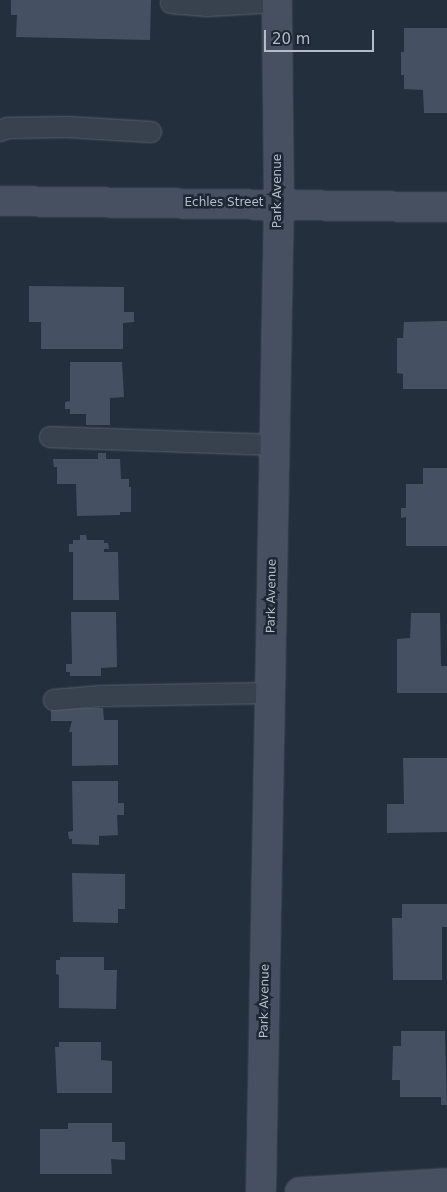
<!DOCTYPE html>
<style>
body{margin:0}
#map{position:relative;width:447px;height:1192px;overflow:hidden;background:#242f3e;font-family:"DejaVu Sans",sans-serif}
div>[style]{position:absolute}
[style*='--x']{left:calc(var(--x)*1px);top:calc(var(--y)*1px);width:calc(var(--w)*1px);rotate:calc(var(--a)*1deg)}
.building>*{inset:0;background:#455162}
.roads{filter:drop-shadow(0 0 1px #565f6c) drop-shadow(0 0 1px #565f6c)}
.lane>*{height:20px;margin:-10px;padding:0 10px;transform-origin:10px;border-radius:10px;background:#38414e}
.secondary>*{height:28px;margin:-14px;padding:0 14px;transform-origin:14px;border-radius:14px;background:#465061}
span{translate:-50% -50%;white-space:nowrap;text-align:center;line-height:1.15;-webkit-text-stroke:5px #1d2633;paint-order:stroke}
.street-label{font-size:12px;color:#b4bcc9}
.scale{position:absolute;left:264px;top:30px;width:110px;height:22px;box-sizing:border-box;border:2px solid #b4bcc9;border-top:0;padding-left:6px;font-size:15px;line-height:18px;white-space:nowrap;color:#b4bcc9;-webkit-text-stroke:4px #1d2633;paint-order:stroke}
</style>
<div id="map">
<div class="building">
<div style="clip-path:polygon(11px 0,151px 0,150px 40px,16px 37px,17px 15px,11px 15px)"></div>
<div style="clip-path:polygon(404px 28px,447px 28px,447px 113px,424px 113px,423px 90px,404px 89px,404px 75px,401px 75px,401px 52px,404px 52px)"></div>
<div style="clip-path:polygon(29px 286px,124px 287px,124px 312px,134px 312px,134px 322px,123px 323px,123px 349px,41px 349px,41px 322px,29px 322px)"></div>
<div style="clip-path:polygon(444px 321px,447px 321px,447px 389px,403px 389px,403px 374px,397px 373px,397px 338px,403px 338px,404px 322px)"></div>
<div style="clip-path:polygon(70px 362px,122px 362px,124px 397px,110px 398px,110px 425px,86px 425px,86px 414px,70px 414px,70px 409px,65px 409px,65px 402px,70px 401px)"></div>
<div style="clip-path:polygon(98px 453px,106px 453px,106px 459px,120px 459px,121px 479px,129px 479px,129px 487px,131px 487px,131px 512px,120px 512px,120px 515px,77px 516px,76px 484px,57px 484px,57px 467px,54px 467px,53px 459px,98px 459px)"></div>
<div style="clip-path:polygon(423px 468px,447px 468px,447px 546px,406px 546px,406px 517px,401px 518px,401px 508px,406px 508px,406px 484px,423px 484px)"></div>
<div style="clip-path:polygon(80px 535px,86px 535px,87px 540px,104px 540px,104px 543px,108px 543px,109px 549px,104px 549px,104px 552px,118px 552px,119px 600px,73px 600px,73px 552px,69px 552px,69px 544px,73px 544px,73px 540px,80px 540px)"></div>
<div style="clip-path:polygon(71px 612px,116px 612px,117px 667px,101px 668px,101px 676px,70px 676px,70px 672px,66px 672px,66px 664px,72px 664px)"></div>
<div style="clip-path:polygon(411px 613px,440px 613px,441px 666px,447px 666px,447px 693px,397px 693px,397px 639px,410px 638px)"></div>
<div style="clip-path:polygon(51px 708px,103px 708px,104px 720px,118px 720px,118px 765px,72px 766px,72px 732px,69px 732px,72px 721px,51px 721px)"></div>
<div style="clip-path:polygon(403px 758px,447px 758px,447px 832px,387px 833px,387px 804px,404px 804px)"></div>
<div style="clip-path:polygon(72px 781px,118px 781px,118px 803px,124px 803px,124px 815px,117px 815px,118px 835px,99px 836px,99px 845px,72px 844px,72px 839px,69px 839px,68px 832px,73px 831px)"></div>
<div style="clip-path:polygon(72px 873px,125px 874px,125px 909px,118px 909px,118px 923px,73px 922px)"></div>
<div style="clip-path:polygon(402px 904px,447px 904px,447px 927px,442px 927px,442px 980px,393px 980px,392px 918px,402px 918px)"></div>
<div style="clip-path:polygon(60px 957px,104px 957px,104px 970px,117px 970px,116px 1009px,59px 1008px,59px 975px,56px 974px,56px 960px,60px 960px)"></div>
<div style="clip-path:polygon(401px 1031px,445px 1031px,447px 1105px,441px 1105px,441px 1097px,400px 1097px,400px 1080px,392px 1080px,393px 1046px,401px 1046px)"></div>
<div style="clip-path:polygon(59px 1042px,101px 1042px,101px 1060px,112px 1061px,112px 1093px,57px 1093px,55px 1047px,59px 1047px)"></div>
<div style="clip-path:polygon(68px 1123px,112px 1123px,112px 1142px,125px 1142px,125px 1160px,111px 1159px,112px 1174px,40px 1174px,40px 1129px,68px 1129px)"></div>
</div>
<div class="roads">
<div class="lane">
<div style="--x:171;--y:3;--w:36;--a:5"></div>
<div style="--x:207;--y:6;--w:70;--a:-3.3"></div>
<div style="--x:0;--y:131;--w:9;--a:-21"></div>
<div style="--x:8;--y:128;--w:59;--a:-1"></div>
<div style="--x:67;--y:127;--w:84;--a:3.4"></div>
<div style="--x:50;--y:437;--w:224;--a:2"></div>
<div style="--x:54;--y:700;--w:48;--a:-4.8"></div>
<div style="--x:102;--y:696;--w:168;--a:-1"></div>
</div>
<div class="secondary">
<div style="--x:0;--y:201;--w:447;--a:0.8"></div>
<div style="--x:261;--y:1192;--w:989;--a:-88.96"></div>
<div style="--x:279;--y:203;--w:203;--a:-90.6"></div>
<div style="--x:300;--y:1192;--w:147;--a:-3.5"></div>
</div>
</div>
<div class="street-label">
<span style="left:278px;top:191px;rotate:-90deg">Park Avenue</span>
<span style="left:224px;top:203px">Echles Street</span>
<span style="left:272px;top:596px;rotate:-89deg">Park Avenue</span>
<span style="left:265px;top:1001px;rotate:-89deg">Park Avenue</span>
</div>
<div class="scale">20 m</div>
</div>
